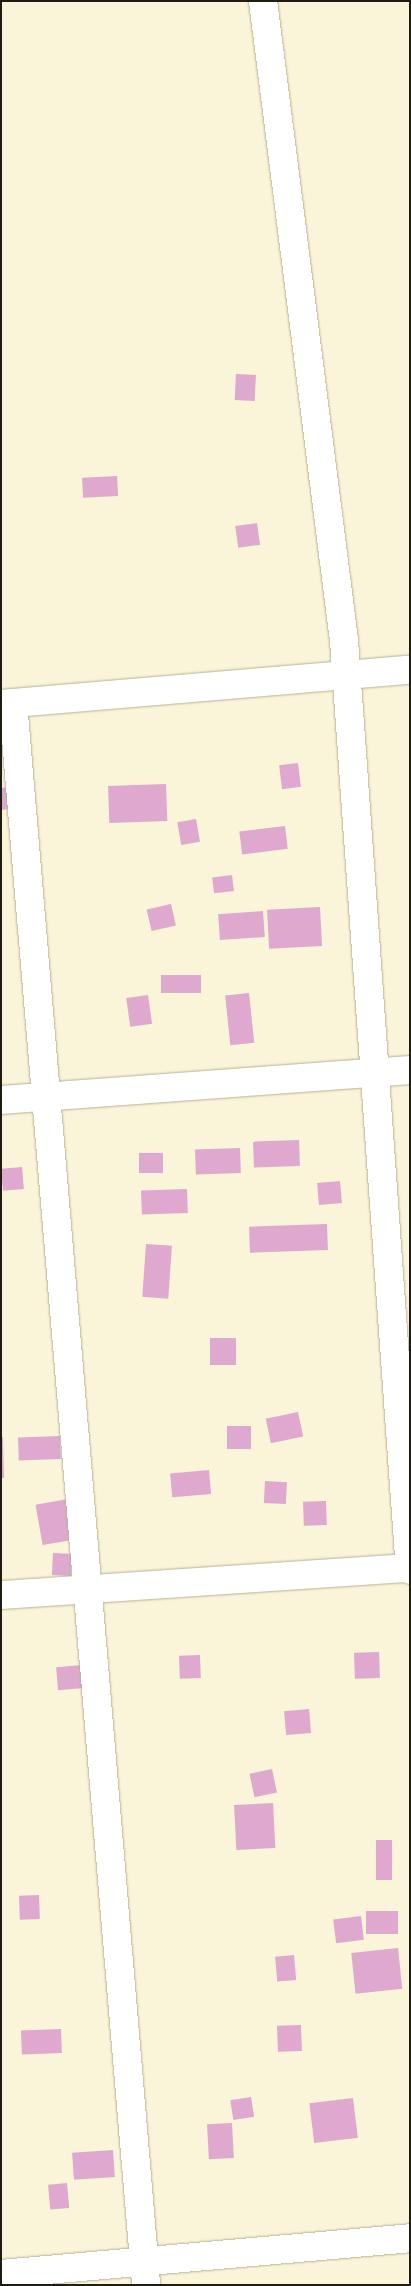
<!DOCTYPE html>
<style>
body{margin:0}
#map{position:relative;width:411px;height:2286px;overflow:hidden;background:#faf4d8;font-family:Literata,serif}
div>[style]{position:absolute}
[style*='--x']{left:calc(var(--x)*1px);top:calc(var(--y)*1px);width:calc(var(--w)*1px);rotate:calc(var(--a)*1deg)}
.building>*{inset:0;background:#dfa8ce;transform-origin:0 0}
.roads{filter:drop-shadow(0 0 1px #b7b197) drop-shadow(0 0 1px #b7b197)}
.minor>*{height:28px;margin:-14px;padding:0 14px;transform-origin:14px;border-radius:14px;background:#fff}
.tertiary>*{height:28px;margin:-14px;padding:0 14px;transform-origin:14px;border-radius:14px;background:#fff}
span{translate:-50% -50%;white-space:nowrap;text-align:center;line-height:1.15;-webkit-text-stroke:4px #fff;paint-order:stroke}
.frame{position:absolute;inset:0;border:2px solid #1f1d13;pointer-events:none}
</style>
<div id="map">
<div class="building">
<div style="left:236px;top:374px;width:20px;height:26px;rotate:3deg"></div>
<div style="left:117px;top:476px;width:20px;height:35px;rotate:87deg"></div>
<div style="left:257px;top:523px;width:22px;height:22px;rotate:82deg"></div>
<div style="left:298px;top:763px;width:24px;height:19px;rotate:83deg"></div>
<div style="left:166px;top:784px;width:37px;height:58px;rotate:88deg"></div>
<div style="clip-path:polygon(8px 787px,10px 809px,1px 810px,1px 788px)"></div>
<div style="left:196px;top:819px;width:23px;height:19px;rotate:80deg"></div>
<div style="left:285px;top:826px;width:23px;height:46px;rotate:83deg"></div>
<div style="left:232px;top:875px;width:16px;height:20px;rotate:83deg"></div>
<div style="left:171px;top:904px;width:22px;height:25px;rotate:77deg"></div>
<div style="left:320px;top:907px;width:39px;height:53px;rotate:87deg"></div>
<div style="left:263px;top:911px;width:26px;height:45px;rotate:86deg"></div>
<div style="left:161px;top:975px;width:40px;height:18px"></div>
<div style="left:249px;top:993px;width:50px;height:24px;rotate:84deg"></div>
<div style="left:148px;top:995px;width:29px;height:22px;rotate:82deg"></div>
<div style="left:299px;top:1140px;width:26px;height:46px;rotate:88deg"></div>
<div style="left:240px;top:1148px;width:25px;height:45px;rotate:88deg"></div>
<div style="left:139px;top:1153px;width:24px;height:20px"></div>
<div style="left:22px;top:1167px;width:22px;height:21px;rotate:85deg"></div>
<div style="left:340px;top:1181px;width:22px;height:23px;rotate:85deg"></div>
<div style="left:187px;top:1189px;width:24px;height:46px;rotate:88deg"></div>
<div style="left:327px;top:1224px;width:26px;height:78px;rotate:88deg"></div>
<div style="left:146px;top:1244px;width:26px;height:53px;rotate:4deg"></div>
<div style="left:210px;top:1338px;width:26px;height:27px"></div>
<div style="left:298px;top:1412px;width:25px;height:33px;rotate:78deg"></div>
<div style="left:227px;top:1426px;width:24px;height:23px"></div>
<div style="left:60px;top:1436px;width:23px;height:42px;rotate:88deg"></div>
<div style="clip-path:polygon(1px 1437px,3px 1437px,4px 1478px,1px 1478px)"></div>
<div style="left:209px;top:1470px;width:24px;height:39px;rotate:85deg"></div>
<div style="left:265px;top:1481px;width:22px;height:22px;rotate:3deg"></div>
<div style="left:68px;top:1499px;width:41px;height:33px;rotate:80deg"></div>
<div style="left:326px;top:1501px;width:24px;height:23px;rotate:88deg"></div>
<div style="left:53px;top:1553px;width:19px;height:22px;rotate:3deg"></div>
<div style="left:379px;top:1652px;width:26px;height:25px;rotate:88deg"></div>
<div style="left:200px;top:1655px;width:23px;height:21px;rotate:88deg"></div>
<div style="left:82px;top:1665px;width:23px;height:26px;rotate:85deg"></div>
<div style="left:309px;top:1709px;width:24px;height:25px;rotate:85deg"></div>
<div style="left:272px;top:1769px;width:24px;height:23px;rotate:78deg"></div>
<div style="left:273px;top:1803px;width:45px;height:39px;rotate:87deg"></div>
<div style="left:376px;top:1840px;width:16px;height:40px"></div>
<div style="left:39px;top:1895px;width:24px;height:20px;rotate:88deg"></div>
<div style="left:398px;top:1911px;width:23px;height:32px;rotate:90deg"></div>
<div style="left:361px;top:1916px;width:24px;height:28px;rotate:83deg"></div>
<div style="left:398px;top:1948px;width:41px;height:47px;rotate:84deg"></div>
<div style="left:294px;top:1955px;width:25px;height:19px;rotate:85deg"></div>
<div style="left:301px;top:2025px;width:26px;height:24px;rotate:88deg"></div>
<div style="left:61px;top:2029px;width:24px;height:40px;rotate:88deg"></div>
<div style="left:251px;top:2097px;width:20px;height:21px;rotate:81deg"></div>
<div style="left:353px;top:2098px;width:40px;height:44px;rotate:83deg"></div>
<div style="left:232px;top:2123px;width:35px;height:25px;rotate:87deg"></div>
<div style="left:113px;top:2150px;width:27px;height:41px;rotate:86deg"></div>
<div style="left:67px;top:2183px;width:25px;height:19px;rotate:85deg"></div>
</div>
<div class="roads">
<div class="minor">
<div style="--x:263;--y:1;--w:644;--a:82.78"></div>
<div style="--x:344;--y:640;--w:932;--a:85.94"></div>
<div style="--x:13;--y:703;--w:1588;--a:85.19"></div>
<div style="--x:1;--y:704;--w:410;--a:-4.8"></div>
<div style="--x:1;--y:1595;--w:410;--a:-3.8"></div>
<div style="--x:1;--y:2274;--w:411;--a:-5"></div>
</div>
<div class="tertiary">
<div style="--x:1;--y:1100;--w:410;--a:-4.2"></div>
</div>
</div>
<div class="frame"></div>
</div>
